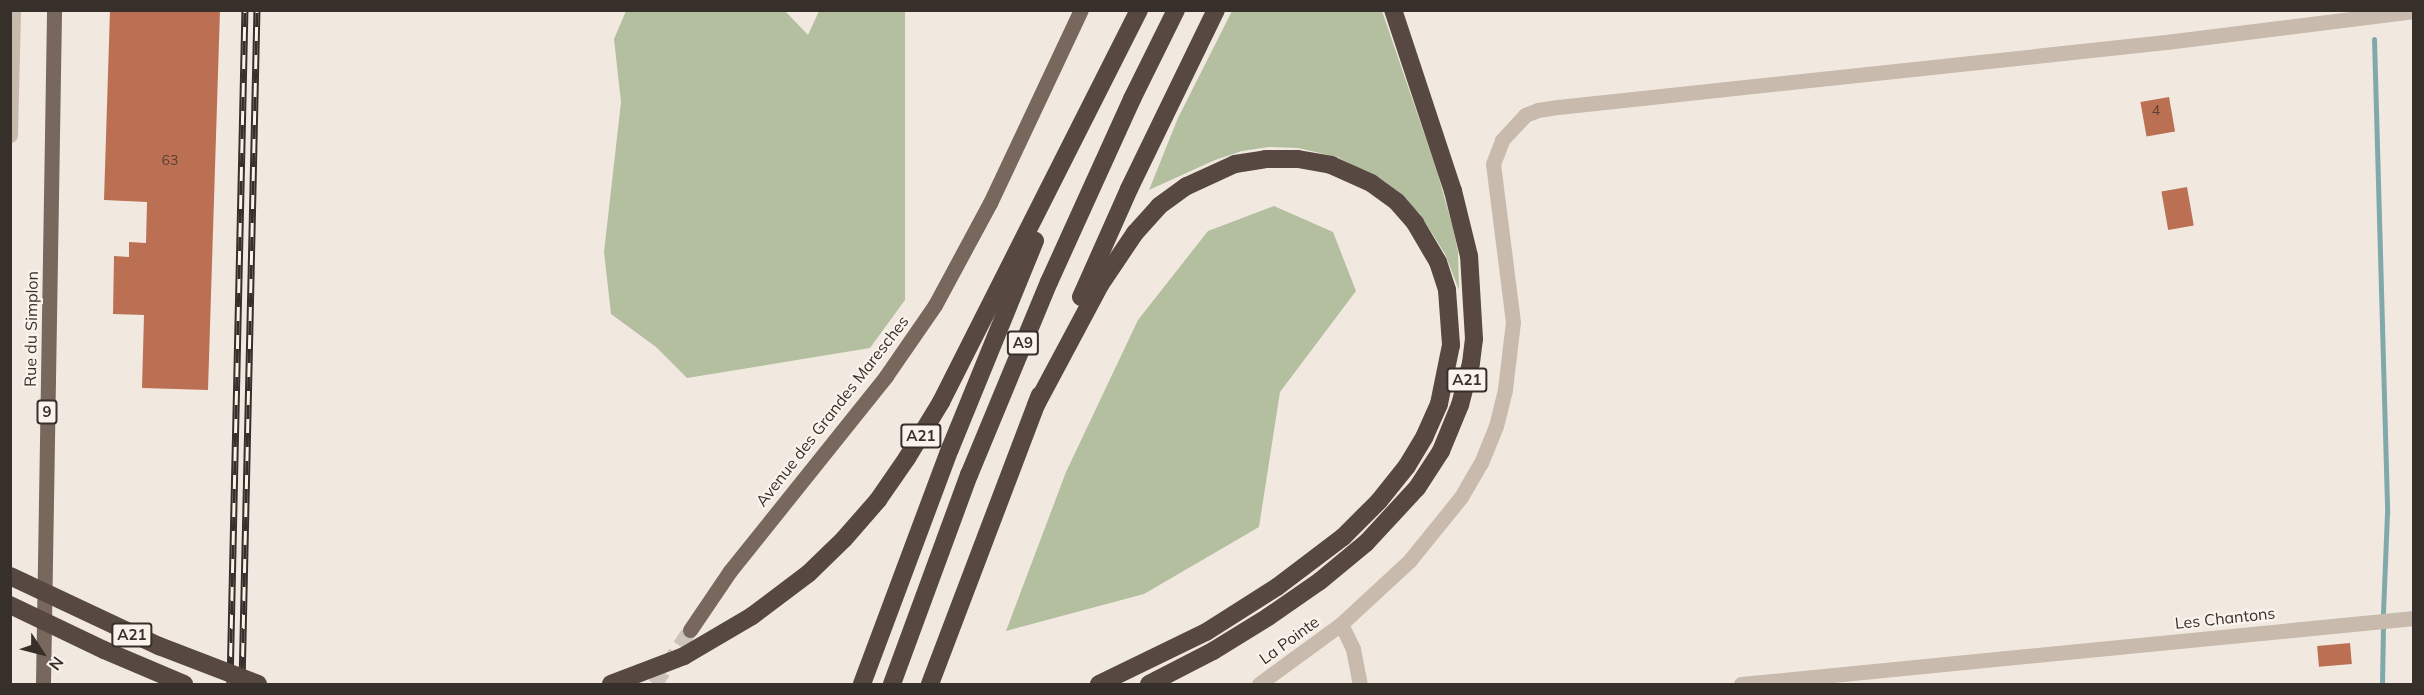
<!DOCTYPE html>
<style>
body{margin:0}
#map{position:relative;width:2424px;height:695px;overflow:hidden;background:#f1e9e0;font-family:Mulish,sans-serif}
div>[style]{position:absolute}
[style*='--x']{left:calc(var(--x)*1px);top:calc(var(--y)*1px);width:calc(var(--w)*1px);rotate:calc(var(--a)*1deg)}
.green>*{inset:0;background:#b4bfa0}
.stream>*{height:5px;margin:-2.5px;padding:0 2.5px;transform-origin:2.5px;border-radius:2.5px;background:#81a9ac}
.building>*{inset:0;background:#bc7053;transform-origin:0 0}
.major-tunnel>*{height:15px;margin-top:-7.5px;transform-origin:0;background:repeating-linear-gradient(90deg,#ccc4bc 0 15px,transparent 0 23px)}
.minor>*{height:15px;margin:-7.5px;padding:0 7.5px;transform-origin:7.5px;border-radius:7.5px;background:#c8baac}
.major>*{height:15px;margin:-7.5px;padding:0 7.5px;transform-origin:7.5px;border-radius:7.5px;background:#78675d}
.highway>*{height:18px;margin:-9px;padding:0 9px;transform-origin:9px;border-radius:9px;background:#574942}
.rail>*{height:7px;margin-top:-3.5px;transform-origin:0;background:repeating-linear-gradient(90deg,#f9f3ec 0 14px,#372f2a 0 28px);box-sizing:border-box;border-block:2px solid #372f2a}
.highway-bridge>*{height:18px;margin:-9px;padding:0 9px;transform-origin:9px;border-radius:9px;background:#574942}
span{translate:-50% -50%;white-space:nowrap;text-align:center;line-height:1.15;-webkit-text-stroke:4.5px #f9f3ec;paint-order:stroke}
.number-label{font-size:14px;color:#583f34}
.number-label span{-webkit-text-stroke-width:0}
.shield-label span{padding:2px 4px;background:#f9f3ec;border:2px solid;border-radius:4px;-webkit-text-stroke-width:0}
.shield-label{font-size:15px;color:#372f2a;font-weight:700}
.street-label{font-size:16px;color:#372f2a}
.frame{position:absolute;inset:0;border:12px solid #372f2a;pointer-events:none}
.north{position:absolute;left:12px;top:623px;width:60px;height:60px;-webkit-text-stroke:4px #f9f3ec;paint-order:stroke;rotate:126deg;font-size:16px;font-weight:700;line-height:24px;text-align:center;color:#372f2a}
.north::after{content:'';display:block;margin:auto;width:21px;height:27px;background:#372f2a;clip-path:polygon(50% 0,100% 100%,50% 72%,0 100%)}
</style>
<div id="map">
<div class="green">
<div style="clip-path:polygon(626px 11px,785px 11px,808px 35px,819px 11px,905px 11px,905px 300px,870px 348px,687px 378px,656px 347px,611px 314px,604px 252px,621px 102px,614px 39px)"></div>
<div style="clip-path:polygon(1232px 11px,1382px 11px,1437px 171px,1453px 228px,1458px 252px,1459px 290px,1445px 254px,1420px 214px,1385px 182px,1337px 157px,1298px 148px,1269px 147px,1242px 151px,1215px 160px,1149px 190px,1178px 118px)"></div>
<div style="clip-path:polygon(1274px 206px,1333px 232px,1356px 291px,1280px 392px,1259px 527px,1144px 594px,1006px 631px,1066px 472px,1138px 320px,1208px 231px)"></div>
</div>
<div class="stream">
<div style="--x:2374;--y:39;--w:474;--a:88.4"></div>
<div style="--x:2387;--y:513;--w:100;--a:92.3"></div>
<div style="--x:2382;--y:684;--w:56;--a:-89"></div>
</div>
<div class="building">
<div style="clip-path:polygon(110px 10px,220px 10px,208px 390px,142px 388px,144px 315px,113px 314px,114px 256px,129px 257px,129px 242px,146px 243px,147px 202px,104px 200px)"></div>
<div style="left:2169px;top:97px;width:35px;height:29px;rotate:80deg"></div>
<div style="left:2187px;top:187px;width:39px;height:26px;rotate:80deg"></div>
<div style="left:2350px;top:643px;width:21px;height:33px;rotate:85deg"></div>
</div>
<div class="major-tunnel">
<div style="--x:655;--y:684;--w:64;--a:-57.1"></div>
</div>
<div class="minor">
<div style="--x:10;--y:135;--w:125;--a:-88.6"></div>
<div style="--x:1341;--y:624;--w:28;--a:64"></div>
<div style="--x:1353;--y:649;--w:36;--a:79"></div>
<div style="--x:1259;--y:684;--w:102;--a:-36.2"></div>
<div style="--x:1341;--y:624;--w:94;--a:-42.8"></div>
<div style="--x:1410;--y:560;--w:81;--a:-51"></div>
<div style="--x:1461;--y:497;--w:39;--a:-60"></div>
<div style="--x:1481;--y:463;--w:40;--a:-68"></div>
<div style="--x:1496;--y:426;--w:38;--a:-76"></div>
<div style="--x:1505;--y:389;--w:67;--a:-83.2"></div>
<div style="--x:1513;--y:322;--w:159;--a:-97.2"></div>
<div style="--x:1493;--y:164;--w:26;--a:-69"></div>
<div style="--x:1502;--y:140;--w:34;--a:-47"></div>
<div style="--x:1525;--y:115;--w:14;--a:-21"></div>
<div style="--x:1538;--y:110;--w:20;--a:-9"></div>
<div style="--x:1558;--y:107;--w:611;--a:-6.1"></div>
<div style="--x:2166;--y:42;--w:250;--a:-7.1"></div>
<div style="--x:1741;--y:684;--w:676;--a:-5.6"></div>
</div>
<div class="major">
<div style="--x:690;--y:630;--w:71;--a:-55.9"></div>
<div style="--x:730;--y:571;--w:250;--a:-51.3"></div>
<div style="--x:886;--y:376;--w:86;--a:-55.4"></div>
<div style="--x:935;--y:305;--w:116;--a:-61.7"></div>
<div style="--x:990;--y:203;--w:213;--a:-64.8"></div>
<div style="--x:43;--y:684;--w:674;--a:-89.06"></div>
</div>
<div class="highway">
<div style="--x:1081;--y:297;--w:118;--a:-66"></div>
<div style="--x:1129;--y:189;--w:199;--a:-64.1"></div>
<div style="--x:1036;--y:405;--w:136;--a:-61.9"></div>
<div style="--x:1100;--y:285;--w:63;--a:-56.1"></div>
<div style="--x:1135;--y:233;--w:36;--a:-48"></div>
<div style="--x:1159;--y:206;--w:34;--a:-36"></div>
<div style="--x:1187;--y:186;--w:53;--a:-24.6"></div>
<div style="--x:1235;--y:164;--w:30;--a:-9"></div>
<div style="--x:1265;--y:159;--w:33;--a:0"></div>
<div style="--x:1298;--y:159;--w:34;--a:10"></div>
<div style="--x:1331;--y:165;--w:44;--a:24.2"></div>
<div style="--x:1371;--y:183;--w:32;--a:36"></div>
<div style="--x:1397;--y:202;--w:28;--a:49"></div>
<div style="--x:1415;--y:223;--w:45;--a:59.5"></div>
<div style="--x:1438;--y:262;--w:29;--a:72"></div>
<div style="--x:1447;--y:290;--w:55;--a:85.8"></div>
<div style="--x:1451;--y:345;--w:60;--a:101.5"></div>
<div style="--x:1439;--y:404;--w:35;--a:114"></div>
<div style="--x:1425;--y:436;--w:35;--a:121"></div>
<div style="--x:1407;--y:466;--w:45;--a:128.7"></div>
<div style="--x:1379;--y:501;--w:51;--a:135"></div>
<div style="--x:1343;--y:537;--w:83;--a:142.9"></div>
<div style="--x:1277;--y:587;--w:84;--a:147.6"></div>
<div style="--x:1206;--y:632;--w:119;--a:154.1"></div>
<div style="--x:611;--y:684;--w:78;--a:-21"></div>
<div style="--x:684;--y:656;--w:79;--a:-30.5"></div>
<div style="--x:752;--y:616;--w:71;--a:-37"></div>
<div style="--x:809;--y:573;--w:49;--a:-44.2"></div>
<div style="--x:844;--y:539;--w:52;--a:-48.9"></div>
<div style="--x:878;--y:500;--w:51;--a:-55.4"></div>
<div style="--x:907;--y:458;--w:66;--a:-58.7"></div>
<div style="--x:941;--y:402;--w:439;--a:-63.2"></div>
<div style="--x:862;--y:684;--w:251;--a:-69.5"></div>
<div style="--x:950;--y:449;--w:225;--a:-67.8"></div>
<div style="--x:892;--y:684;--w:223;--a:-69.8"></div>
<div style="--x:969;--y:475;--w:209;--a:-67.5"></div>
<div style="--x:1049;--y:282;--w:201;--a:-65.6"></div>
<div style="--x:1132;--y:99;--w:99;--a:-63.7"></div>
<div style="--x:930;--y:684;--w:309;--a:-69.2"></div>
<div style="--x:1149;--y:684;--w:72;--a:-27.3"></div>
<div style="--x:1213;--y:651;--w:65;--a:-31.7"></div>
<div style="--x:1268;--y:617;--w:63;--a:-34.7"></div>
<div style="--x:1320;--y:581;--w:60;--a:-39.6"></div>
<div style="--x:1366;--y:543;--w:75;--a:-47.2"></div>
<div style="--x:1417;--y:488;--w:44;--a:-57"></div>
<div style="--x:1441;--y:451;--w:50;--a:-67.6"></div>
<div style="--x:1460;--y:405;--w:43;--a:-75.3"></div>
<div style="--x:1471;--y:363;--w:24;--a:-83"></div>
<div style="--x:1474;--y:339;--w:83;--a:-93.4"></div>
<div style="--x:1469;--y:256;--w:67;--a:-103.8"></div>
<div style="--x:1453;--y:191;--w:191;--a:-108.3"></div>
</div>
<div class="rail">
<div style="--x:230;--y:684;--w:674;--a:-88.73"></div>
<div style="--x:242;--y:684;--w:674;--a:-88.73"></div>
</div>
<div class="highway-bridge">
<div style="--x:10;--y:576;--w:165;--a:25.2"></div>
<div style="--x:159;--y:646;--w:106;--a:21"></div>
<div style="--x:10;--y:605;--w:104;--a:25.6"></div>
<div style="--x:104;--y:650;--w:87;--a:23"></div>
</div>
<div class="number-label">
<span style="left:2156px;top:110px">4</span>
<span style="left:170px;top:160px">63</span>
</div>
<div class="shield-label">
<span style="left:1023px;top:343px">A9</span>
<span style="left:1467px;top:380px">A21</span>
<span style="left:47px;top:412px">9</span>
<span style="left:921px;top:436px">A21</span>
<span style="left:132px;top:635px">A21</span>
</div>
<div class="street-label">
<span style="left:31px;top:329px;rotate:-89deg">Rue du Simplon</span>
<span style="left:832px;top:411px;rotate:-52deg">Avenue des Grandes Maresches</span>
<span style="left:2225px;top:618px;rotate:-6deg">Les Chantons</span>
<span style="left:1289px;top:640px;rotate:-36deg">La Pointe</span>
</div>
<div class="frame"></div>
<div class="north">N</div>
</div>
